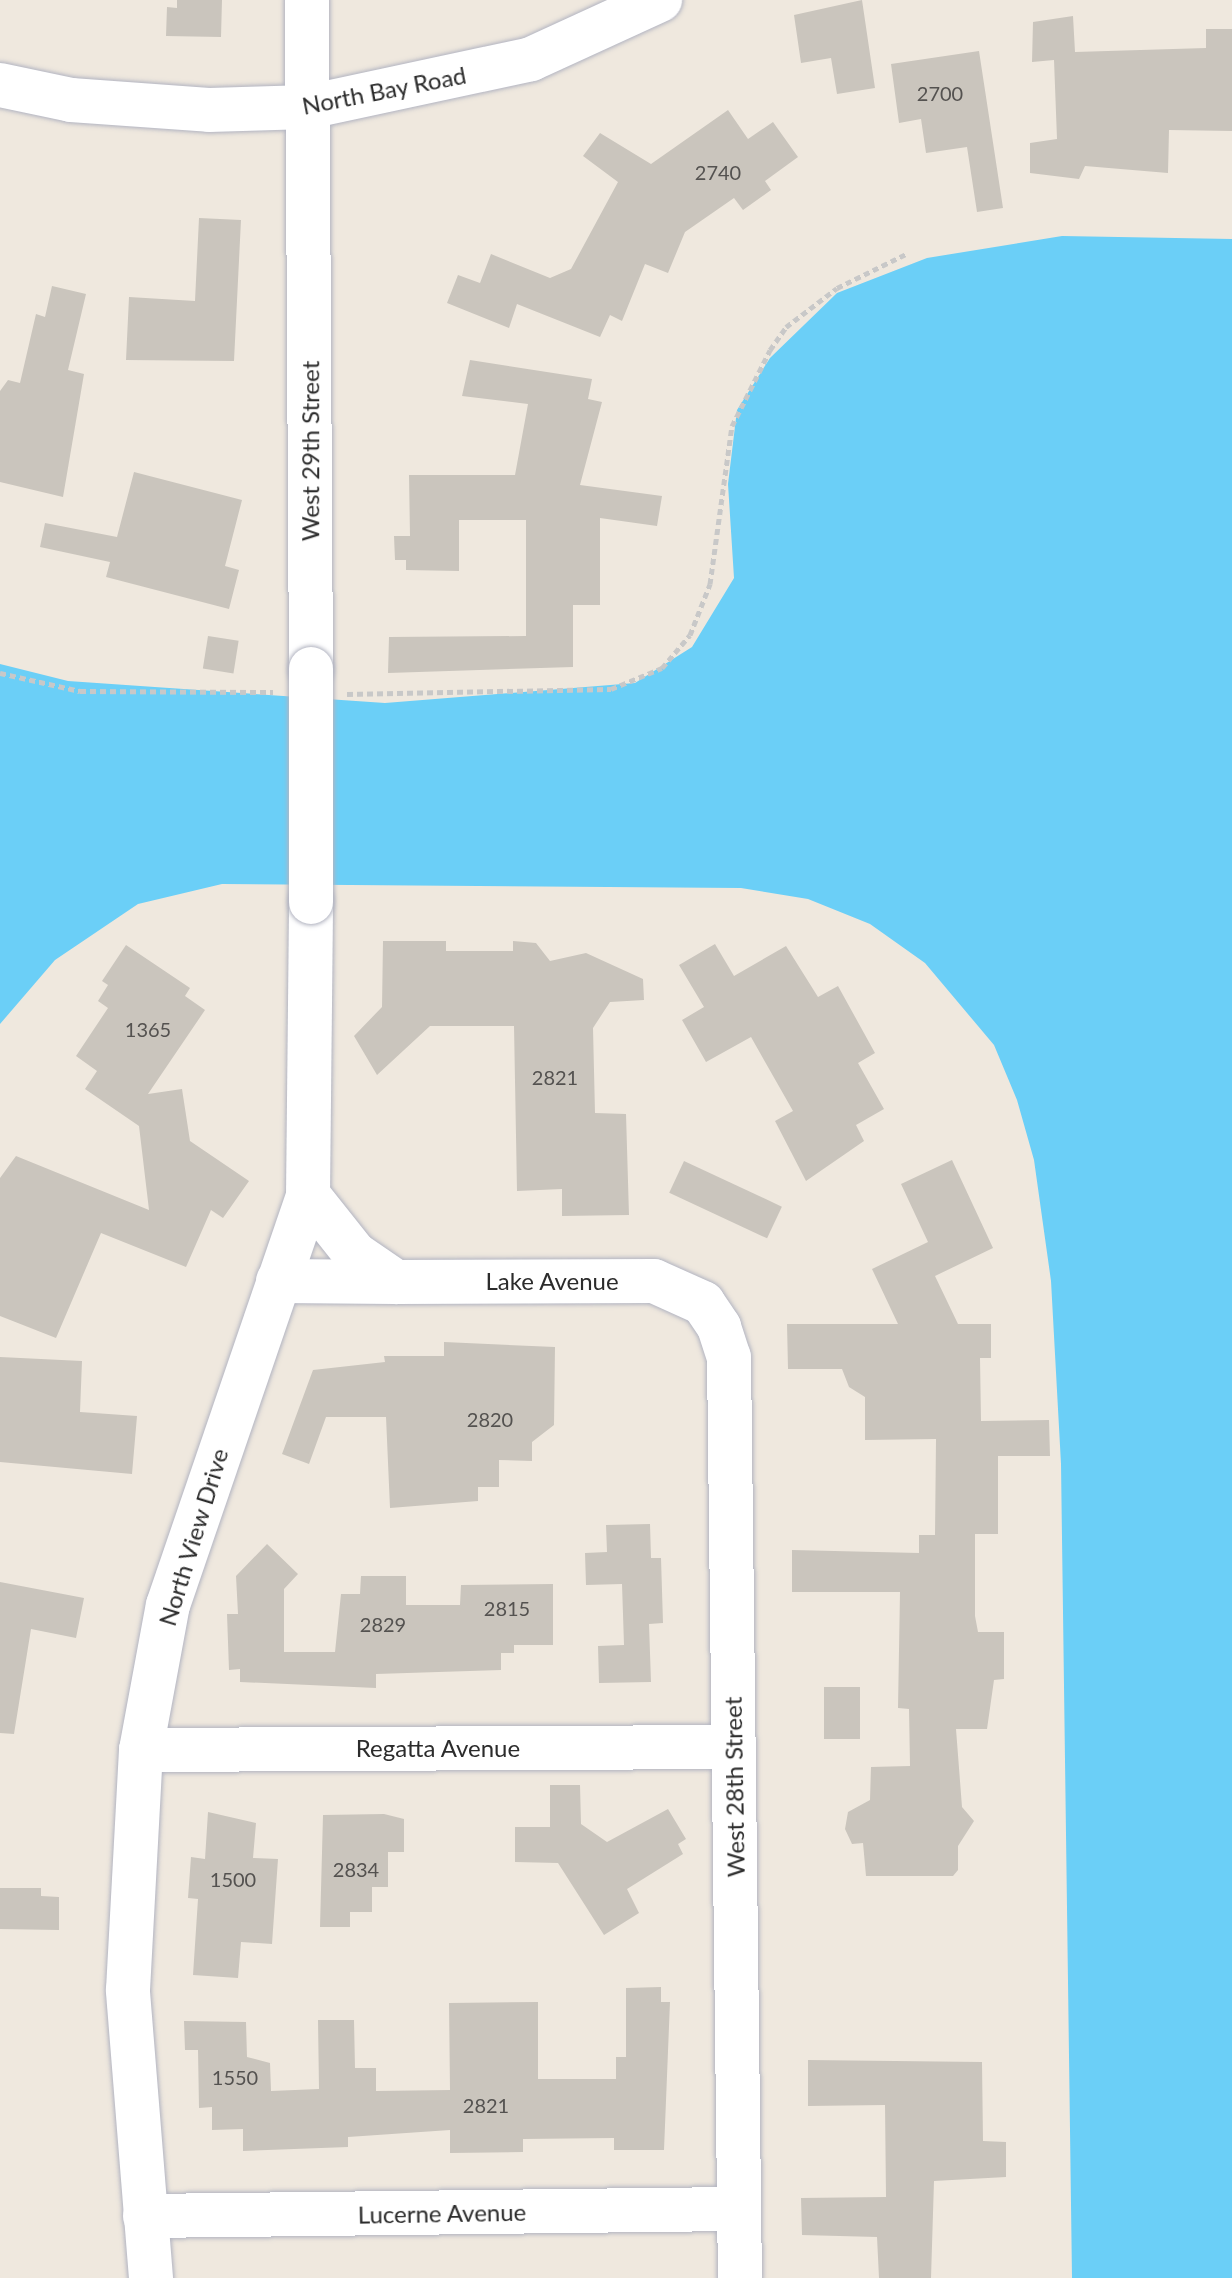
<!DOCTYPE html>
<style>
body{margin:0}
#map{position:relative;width:1232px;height:2278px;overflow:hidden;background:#efe8de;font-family:Lato,sans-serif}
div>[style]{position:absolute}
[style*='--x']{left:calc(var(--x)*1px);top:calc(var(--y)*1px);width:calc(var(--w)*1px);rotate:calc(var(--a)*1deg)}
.water>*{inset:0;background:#6bcff7}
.building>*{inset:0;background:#cac5bd;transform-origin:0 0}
.path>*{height:5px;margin-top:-2.5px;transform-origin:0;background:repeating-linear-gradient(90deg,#c8c8c8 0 6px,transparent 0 10px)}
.roads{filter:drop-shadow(0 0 2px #b2b4c1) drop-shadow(0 0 2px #b2b4c1)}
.minor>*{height:44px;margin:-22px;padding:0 22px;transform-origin:22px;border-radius:22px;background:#fff}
.bridges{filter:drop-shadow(0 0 2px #b2b4c1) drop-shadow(0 0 2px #b2b4c1)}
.minor-bridge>*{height:44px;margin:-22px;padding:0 22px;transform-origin:22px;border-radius:22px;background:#fff}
span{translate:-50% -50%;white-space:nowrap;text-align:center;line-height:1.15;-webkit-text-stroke:8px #fff;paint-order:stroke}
.number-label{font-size:20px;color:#545250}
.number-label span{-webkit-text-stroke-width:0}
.street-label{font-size:24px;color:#2c2c2c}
</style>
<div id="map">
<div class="water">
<div style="clip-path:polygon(1062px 236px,1232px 239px,1232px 2278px,1072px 2278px,1061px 1464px,1051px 1281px,1034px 1160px,1017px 1100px,994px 1045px,925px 963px,870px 924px,808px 899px,741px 888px,222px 884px,138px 904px,55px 960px,0 1024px,0 664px,68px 681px,385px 703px,635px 683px,692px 647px,734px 578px,728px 484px,737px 410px,770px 358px,837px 293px,927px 258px)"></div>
</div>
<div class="building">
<div style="clip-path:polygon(177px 0,222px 0,221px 37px,166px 36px,167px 7px,177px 8px)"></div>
<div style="clip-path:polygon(862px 0,875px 88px,837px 94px,831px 58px,801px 63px,794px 15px)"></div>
<div style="clip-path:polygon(1073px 16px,1075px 52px,1206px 48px,1206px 29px,1232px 29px,1232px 131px,1169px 130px,1168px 173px,1085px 166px,1079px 179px,1030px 173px,1030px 143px,1057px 139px,1054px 60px,1032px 62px,1033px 22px)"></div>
<div style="clip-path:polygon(979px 51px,1003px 208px,977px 212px,967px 147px,926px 153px,921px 119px,899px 123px,891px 64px)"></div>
<div style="clip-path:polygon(728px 110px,748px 139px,773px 122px,798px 157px,765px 181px,771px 190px,743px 210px,734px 198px,685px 232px,668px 273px,645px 264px,622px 321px,610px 315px,600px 337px,517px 304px,509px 328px,447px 303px,458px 275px,480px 283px,491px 254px,550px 278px,571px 269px,618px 182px,583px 156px,600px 133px,651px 164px)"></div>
<div style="clip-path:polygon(199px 218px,241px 220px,234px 361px,126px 360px,129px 297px,195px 301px)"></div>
<div style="clip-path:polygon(52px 286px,86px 294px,68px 370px,84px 374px,63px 497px,0 482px,0 391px,8px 380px,20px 383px,36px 314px,45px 317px)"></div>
<div style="clip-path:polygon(470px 360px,592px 379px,588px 399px,602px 402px,580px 485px,662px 496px,657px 526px,600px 518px,600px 605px,573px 605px,573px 667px,388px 673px,389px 637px,526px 636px,526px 520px,459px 520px,459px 571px,406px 570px,406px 560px,395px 560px,394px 536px,410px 536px,409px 475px,515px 475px,528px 404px,462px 396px)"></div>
<div style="clip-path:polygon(134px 472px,242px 500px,225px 566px,239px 570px,229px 609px,106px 577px,110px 562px,40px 547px,45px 523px,117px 537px)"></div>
<div style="left:208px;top:636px;width:31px;height:33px;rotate:9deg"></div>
<div style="clip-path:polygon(383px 941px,446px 941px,446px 951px,513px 951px,513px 941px,536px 943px,550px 961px,586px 953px,643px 979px,644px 1000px,610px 1002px,593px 1028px,595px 1113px,626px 1114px,629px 1215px,562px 1216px,562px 1189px,517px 1191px,514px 1026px,430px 1026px,377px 1075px,354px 1036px,382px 1007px)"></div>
<div style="clip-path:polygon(715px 944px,734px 976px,786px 946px,818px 997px,838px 986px,875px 1053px,858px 1063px,884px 1109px,856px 1125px,864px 1141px,806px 1181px,775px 1121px,793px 1111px,751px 1037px,706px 1062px,682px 1020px,704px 1007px,679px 965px)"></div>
<div style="clip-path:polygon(126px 945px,190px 988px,185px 996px,205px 1010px,148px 1094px,182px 1089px,190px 1141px,249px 1181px,223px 1218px,211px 1210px,186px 1267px,101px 1233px,56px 1338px,0 1316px,0 1178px,16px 1156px,149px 1210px,139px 1126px,85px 1089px,97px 1071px,76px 1056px,108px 1008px,98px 1001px,108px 985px,102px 981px)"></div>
<div style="clip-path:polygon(952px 1160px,993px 1248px,935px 1276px,958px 1324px,991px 1324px,991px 1358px,980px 1358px,981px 1421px,1049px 1420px,1050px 1456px,998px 1456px,998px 1534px,975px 1534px,975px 1616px,978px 1632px,1004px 1632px,1004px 1679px,994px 1680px,987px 1729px,956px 1729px,962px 1807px,974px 1821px,958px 1846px,958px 1870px,953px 1876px,866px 1876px,863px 1843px,852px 1844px,845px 1829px,848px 1812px,870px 1800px,871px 1767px,910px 1766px,909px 1709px,898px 1708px,900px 1592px,792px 1592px,792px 1550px,919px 1553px,919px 1535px,935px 1535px,936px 1439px,865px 1440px,865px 1397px,849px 1387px,842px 1369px,788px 1369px,787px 1324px,898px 1324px,872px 1269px,928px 1242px,901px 1184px)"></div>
<div style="left:684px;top:1161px;width:108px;height:35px;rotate:25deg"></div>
<div style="clip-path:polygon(444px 1342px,555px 1347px,554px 1425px,532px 1442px,532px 1461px,499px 1460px,499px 1487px,478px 1487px,478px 1501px,390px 1508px,386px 1417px,326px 1417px,309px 1464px,282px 1454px,313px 1370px,385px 1362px,384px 1356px,444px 1356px)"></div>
<div style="clip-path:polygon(0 1357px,82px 1361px,80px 1412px,137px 1416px,132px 1474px,0 1462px)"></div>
<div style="clip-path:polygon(650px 1524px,651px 1558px,661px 1558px,663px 1623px,649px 1624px,651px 1682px,599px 1683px,598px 1646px,624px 1645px,622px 1584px,586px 1585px,585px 1553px,607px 1552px,606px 1525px)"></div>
<div style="clip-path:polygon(267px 1544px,298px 1574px,284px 1589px,284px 1652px,335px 1652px,341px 1594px,360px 1594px,361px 1576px,406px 1576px,406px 1605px,460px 1605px,461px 1585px,553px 1584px,553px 1645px,514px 1645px,514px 1653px,501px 1653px,501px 1670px,376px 1674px,376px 1688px,240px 1682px,240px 1669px,229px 1670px,227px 1614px,238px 1614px,236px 1576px)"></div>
<div style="clip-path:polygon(0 1582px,84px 1598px,76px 1638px,31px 1629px,14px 1734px,0 1733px)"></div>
<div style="left:824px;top:1687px;width:36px;height:52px"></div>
<div style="clip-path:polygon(550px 1785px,580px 1785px,581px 1824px,607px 1842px,668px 1809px,686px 1839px,678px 1844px,683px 1854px,627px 1889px,639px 1913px,604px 1935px,558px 1863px,515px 1862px,515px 1827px,550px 1827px)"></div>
<div style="clip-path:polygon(208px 1812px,256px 1823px,253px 1858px,278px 1859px,272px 1944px,241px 1942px,238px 1978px,193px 1975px,198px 1899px,188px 1898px,191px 1857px,205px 1859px)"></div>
<div style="clip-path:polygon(384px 1814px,404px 1819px,404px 1852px,388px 1852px,388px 1887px,372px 1887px,372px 1912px,350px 1912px,350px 1927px,320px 1927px,323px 1815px)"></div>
<div style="clip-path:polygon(0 1888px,41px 1888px,41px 1896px,59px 1897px,59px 1930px,0 1929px)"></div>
<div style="clip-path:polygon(661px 1987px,661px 2002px,670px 2002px,664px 2150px,614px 2150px,614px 2138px,523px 2139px,523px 2152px,450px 2153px,450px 2130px,348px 2137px,348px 2147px,243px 2151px,243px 2129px,212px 2130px,212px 2107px,199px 2108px,198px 2050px,185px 2050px,184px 2021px,246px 2022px,247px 2057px,270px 2063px,271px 2091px,319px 2089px,318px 2020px,354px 2020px,355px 2068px,376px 2068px,376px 2091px,450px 2090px,449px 2003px,538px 2002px,538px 2079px,616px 2079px,616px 2057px,626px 2057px,626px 1988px)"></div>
<div style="clip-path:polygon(808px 2060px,982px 2062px,983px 2141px,1006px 2142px,1006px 2177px,934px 2181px,931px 2278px,879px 2278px,877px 2237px,802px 2235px,801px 2198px,886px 2197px,885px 2105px,808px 2106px)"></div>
</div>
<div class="path">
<div style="--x:0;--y:673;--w:82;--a:12.7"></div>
<div style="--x:80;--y:691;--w:193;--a:0.3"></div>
<div style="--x:347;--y:694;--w:264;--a:-1.1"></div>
<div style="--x:611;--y:689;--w:55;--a:-22.4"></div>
<div style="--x:662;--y:668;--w:43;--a:-49.7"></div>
<div style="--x:690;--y:635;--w:55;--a:-68.6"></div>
<div style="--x:710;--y:584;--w:160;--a:-82.1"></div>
<div style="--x:732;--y:426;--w:85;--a:-63.4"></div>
<div style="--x:770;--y:350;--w:28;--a:-55"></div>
<div style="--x:786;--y:327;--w:64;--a:-37.4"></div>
<div style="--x:837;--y:288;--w:79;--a:-26.2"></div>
</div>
<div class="roads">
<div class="minor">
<div style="--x:307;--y:0;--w:669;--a:89.66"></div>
<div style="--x:0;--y:85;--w:73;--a:11.9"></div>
<div style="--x:71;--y:100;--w:138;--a:4.1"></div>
<div style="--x:209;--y:110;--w:99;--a:-1.7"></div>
<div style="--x:308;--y:107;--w:228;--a:-12.1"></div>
<div style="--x:531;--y:59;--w:142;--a:-24.6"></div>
<div style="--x:308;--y:1195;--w:75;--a:51.5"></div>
<div style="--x:355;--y:1254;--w:50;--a:34.3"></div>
<div style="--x:396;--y:1282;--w:258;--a:-0.2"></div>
<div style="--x:654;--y:1281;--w:54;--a:24.2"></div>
<div style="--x:703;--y:1303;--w:29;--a:56"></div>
<div style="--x:719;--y:1327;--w:32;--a:72"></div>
<div style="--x:729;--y:1357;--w:921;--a:89.32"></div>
<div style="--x:278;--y:1281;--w:118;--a:0.5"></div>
<div style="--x:141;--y:1750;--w:593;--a:-0.29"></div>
<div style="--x:145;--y:2216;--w:594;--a:-0.68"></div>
<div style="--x:151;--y:2278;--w:289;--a:-94.6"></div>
<div style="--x:128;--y:1990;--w:240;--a:-86.9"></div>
<div style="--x:141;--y:1750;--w:147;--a:-79.5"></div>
<div style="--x:168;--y:1605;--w:433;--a:-71.1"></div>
<div style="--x:308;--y:1195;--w:293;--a:-89.4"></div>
</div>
</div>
<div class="bridges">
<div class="minor-bridge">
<div style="--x:311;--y:669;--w:233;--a:90"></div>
</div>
</div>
<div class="number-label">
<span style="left:940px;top:93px">2700</span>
<span style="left:718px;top:172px">2740</span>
<span style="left:148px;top:1029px">1365</span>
<span style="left:555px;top:1077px">2821</span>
<span style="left:490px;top:1419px">2820</span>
<span style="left:507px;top:1608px">2815</span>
<span style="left:383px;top:1624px">2829</span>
<span style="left:356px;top:1869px">2834</span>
<span style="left:233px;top:1879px">1500</span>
<span style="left:235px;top:2077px">1550</span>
<span style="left:486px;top:2105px">2821</span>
</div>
<div class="street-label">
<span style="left:384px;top:90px;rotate:-11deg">North Bay Road</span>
<span style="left:310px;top:451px;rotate:-90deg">West 29th Street</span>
<span style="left:552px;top:1281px">Lake Avenue</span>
<span style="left:193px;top:1537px;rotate:-73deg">North View Drive</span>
<span style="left:438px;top:1748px">Regatta Avenue</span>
<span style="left:734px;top:1787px;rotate:-91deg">West 28th Street</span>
<span style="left:442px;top:2213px;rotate:-1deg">Lucerne Avenue</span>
</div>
</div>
